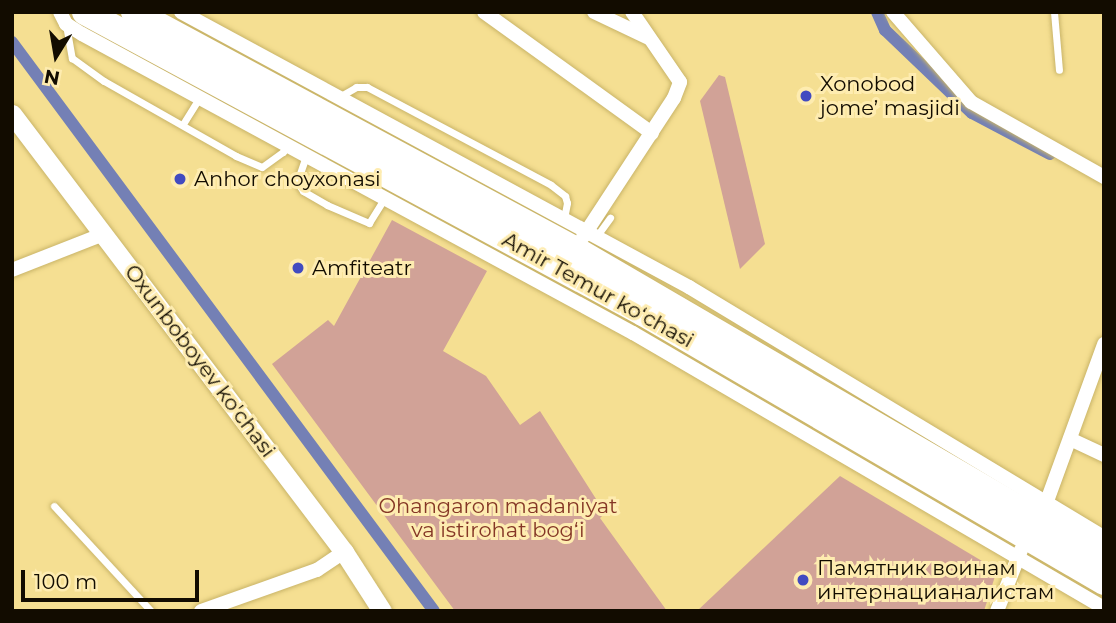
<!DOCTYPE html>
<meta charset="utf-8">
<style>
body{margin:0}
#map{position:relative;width:1116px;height:623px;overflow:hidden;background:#f5df92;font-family:Montserrat,sans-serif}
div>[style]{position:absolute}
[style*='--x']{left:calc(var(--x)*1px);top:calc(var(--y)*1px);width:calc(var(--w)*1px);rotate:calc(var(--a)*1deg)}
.green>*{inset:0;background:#d1a297}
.canal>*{height:12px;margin:-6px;padding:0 6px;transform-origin:6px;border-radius:6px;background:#7480b5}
.roads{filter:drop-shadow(0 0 2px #c9b468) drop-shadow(0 0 2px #c9b468)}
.lane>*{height:7px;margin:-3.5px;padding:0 3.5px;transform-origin:3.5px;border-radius:3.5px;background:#fff}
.street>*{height:14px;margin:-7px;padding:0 7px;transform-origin:7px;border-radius:7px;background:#fff}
.secondary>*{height:19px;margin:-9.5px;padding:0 9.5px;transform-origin:9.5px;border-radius:9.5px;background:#fff}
.highway>*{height:26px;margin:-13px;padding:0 13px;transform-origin:13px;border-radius:13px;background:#fff}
.dots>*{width:19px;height:19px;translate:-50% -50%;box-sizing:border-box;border:4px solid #feecb0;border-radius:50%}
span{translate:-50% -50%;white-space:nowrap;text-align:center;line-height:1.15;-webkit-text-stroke:6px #feecb0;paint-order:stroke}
.poi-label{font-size:21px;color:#120c00}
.left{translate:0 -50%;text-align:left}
.street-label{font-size:21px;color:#120c00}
.park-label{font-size:21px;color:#853726}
.frame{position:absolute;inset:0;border:14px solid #120c00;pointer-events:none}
.north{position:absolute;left:21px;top:21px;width:70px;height:70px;-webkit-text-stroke:5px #feecb0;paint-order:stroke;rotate:191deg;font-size:19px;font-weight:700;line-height:28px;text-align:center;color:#120c00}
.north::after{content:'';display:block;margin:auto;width:24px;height:32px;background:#120c00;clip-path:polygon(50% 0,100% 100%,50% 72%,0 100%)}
.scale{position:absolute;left:21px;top:570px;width:178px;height:32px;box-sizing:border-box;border:4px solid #120c00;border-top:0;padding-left:9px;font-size:21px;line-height:24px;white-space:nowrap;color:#120c00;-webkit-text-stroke:5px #feecb0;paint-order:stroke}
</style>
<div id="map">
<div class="green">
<div style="clip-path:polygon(719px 75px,725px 77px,765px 244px,740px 269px,700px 101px)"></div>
<div style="clip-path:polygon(392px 220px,487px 271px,443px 351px,486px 376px,520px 425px,540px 411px,605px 513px,600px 518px,667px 611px,455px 611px,272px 364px,328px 320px,334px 326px)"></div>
<div style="clip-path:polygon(840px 476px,997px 570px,984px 611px,697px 611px)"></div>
</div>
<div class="canal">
<div style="--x:877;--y:12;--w:20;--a:66"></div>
<div style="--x:885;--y:30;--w:120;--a:43.7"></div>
<div style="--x:972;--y:113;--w:88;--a:27.7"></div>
<div style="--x:12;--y:42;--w:708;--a:53.44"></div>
</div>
<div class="roads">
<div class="lane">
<div style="--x:1054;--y:12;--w:58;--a:85.1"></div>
<div style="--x:66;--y:25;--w:34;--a:80"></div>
<div style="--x:72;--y:58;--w:39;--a:36"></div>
<div style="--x:104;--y:81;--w:152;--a:29.6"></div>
<div style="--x:236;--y:156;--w:28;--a:23"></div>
<div style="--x:262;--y:167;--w:26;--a:-36"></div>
<div style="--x:283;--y:152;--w:8;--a:-67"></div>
<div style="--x:339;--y:97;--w:20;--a:-30"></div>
<div style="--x:356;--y:87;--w:11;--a:0"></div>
<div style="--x:367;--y:87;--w:208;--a:28"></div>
<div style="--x:551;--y:185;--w:18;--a:38"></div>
<div style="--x:565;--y:196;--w:7;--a:74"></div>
<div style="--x:567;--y:203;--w:16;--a:101"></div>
<div style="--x:183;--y:124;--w:31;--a:-58"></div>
<div style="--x:306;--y:156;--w:28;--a:109"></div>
<div style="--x:297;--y:182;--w:11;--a:56"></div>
<div style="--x:303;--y:191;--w:28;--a:30"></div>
<div style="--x:327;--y:205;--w:46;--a:23.2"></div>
<div style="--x:369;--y:223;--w:31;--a:-58"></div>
<div style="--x:596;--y:237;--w:24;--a:-54"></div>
<div style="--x:54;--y:506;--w:143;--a:47.3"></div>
</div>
<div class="street">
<div style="--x:60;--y:12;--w:13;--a:63"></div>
<div style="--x:66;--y:24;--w:19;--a:32"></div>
<div style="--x:82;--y:34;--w:627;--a:28.49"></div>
<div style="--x:633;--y:333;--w:545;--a:30.28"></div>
<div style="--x:181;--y:12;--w:578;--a:28.43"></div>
<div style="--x:689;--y:287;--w:484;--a:31.1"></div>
<div style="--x:484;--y:12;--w:207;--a:35.8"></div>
<div style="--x:594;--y:12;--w:61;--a:25.3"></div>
<div style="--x:893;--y:12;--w:119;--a:49.1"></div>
<div style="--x:971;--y:102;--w:153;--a:29.4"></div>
<div style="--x:583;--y:237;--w:166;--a:-56.8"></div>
<div style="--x:674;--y:98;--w:17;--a:-69"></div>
<div style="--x:680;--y:82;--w:85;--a:-124.4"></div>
<div style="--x:12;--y:270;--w:99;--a:-21.4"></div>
<div style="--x:1070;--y:439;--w:38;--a:25"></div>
<div style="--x:1043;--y:512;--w:179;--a:-70"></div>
<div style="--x:201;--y:611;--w:123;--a:-19.5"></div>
<div style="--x:317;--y:570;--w:32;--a:-34"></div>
<div style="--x:997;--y:611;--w:66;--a:-68.5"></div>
</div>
<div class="secondary">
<div style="--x:12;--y:114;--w:550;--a:52.84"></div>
<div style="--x:344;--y:552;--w:70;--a:57.2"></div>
</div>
<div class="highway">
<div style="--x:85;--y:12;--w:634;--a:28.34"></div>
<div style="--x:643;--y:313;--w:534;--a:30.26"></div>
<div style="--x:134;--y:12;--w:502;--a:28.3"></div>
<div style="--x:576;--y:250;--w:611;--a:30.26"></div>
</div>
</div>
<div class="dots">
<div style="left:806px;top:96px;background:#424bc0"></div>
<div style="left:180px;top:179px;background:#424bc0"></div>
<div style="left:298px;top:268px;background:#424bc0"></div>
<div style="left:803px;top:580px;background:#424bc0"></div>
</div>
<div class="poi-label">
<span class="left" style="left:820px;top:96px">Xonobod<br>jome’ masjidi</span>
<span class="left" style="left:194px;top:179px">Anhor choyxonasi</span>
<span class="left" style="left:312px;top:268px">Amfiteatr</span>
<span class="left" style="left:817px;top:580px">Памятник воинам<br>интернацианалистам</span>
</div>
<div class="street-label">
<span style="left:598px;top:290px;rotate:29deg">Amir Temur koʻchasi</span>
<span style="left:200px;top:361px;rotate:53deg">Oxunboboyev ko'chasi</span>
</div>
<div class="park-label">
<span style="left:498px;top:518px">Ohangaron madaniyat<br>va istirohat bogʻi</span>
</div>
<div class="frame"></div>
<div class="north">N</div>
<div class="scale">100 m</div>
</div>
